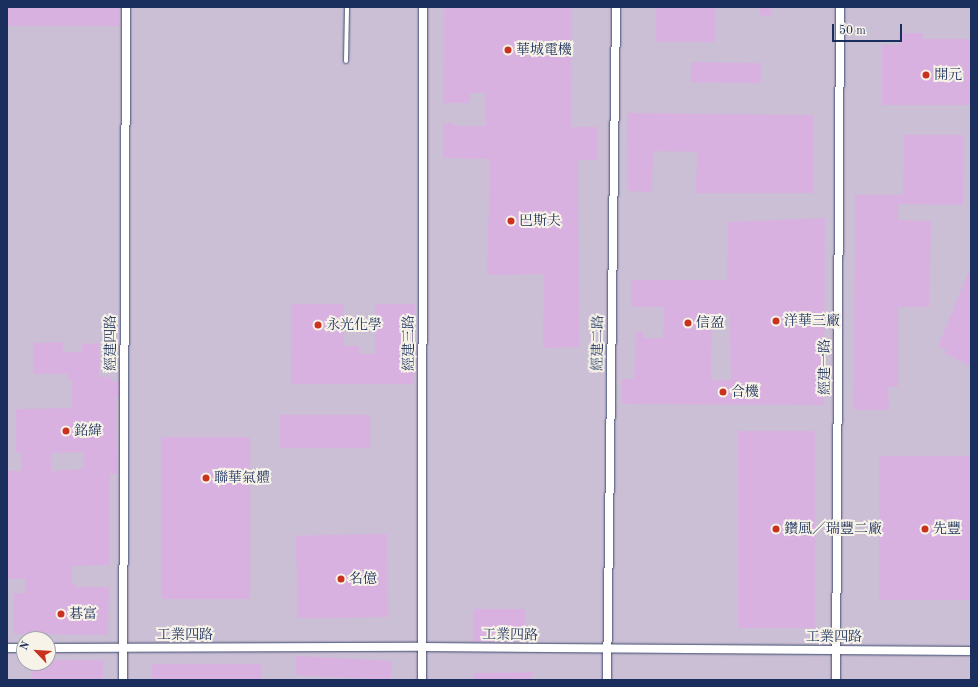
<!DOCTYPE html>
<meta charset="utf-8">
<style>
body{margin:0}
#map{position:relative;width:978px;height:687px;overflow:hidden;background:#f4e2c9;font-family:"Old Standard TT","Noto Serif TC",serif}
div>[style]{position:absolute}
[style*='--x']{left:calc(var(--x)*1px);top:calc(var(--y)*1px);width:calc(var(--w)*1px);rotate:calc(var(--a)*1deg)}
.industrial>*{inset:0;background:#cbbfd5}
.building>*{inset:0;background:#d9b1e0;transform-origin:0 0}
.roads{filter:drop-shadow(0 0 1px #3c4a6e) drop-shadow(0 0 1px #3c4a6e)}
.lane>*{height:4px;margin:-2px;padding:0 2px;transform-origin:2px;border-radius:2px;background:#fff}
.street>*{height:8px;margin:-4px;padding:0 4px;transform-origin:4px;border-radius:4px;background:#fff}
.dots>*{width:11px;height:11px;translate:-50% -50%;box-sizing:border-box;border:2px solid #f7f3e8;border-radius:50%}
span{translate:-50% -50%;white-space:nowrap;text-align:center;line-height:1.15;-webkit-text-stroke:4px #f7f3e8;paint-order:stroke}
.poi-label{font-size:14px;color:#1b2f5e}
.left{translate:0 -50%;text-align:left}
.street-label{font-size:14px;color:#1b2f5e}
.frame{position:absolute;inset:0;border:8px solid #1b2f5e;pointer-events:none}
.north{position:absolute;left:16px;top:631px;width:40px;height:40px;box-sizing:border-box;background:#f7f3e8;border:1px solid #9fa5b1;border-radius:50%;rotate:295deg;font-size:11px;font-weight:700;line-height:16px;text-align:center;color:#1b2f5e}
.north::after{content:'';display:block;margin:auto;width:14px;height:18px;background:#c8321e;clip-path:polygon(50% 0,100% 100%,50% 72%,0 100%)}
.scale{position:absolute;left:832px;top:24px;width:70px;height:18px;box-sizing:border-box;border:2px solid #1b2f5e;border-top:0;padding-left:5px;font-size:12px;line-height:14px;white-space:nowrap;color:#1b2f5e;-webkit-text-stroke:3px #f7f3e8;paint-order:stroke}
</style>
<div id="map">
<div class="industrial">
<div style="clip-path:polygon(evenodd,7px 7px,971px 7px,971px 680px,7px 680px,7px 7px,24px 639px,48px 639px,48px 663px,24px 663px,24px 639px)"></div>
</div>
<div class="building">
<div style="left:7px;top:7px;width:112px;height:19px"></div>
<div style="clip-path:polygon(444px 7px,572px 7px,571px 127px,598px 127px,597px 160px,578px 160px,579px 347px,543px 348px,544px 274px,487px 275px,490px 159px,443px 158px,443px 123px,454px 123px,454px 126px,486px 126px,486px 93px,470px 93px,470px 103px,443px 103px)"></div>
<div style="left:656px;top:7px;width:59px;height:35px"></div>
<div style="clip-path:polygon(760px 7px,772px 7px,771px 16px,760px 15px)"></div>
<div style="clip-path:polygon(899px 33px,923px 33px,923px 39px,971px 39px,971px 105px,882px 105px,882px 45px,899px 45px)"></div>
<div style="left:691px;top:62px;width:70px;height:20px;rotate:1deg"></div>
<div style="clip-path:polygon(627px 113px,814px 115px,814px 193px,696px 193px,697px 152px,653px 151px,652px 192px,628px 191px)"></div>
<div style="clip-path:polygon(904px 135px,964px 135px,963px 205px,898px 204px,898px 220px,931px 221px,929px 307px,898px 307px,898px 387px,888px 387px,889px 410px,854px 410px,855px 195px,903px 195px)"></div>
<div style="clip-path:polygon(evenodd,825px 218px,824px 405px,622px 404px,622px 379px,634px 379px,636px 331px,643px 331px,643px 338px,663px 338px,664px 307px,631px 307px,631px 280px,727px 280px,728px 222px,825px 218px,712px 315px,729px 315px,731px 380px,711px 380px,712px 315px)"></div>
<div style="clip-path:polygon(971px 266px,971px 366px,945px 354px,945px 349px,938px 346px)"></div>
<div style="clip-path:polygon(292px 304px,344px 304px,344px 346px,359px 346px,359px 354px,375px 354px,375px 304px,415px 304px,414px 384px,291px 384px)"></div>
<div style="clip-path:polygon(evenodd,63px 342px,63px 352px,82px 352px,82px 344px,99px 343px,99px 377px,111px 377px,111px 381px,119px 381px,119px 396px,116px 397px,117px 474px,110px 474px,110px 565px,72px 566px,72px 584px,76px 584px,76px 587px,109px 587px,108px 635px,13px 634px,14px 593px,25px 593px,25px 579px,7px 579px,7px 471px,21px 471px,22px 453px,16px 453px,16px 409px,72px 408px,72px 379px,68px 379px,68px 374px,33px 374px,33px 343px,63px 342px,83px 452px,84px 469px,51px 471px,52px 453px,83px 452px)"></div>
<div style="left:370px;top:415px;width:33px;height:90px;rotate:90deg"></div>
<div style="left:738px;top:431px;width:77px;height:197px"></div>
<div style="left:250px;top:437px;width:162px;height:89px;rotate:90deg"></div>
<div style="left:971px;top:456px;width:144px;height:92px;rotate:90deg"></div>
<div style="left:387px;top:534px;width:83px;height:91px;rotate:89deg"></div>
<div style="left:473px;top:609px;width:52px;height:33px"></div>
<div style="clip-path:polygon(48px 660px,103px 660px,103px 680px,32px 680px,31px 663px,48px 663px)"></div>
<div style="left:392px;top:661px;width:19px;height:96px;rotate:93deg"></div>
<div style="left:261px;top:664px;width:16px;height:109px;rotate:90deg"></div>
<div style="clip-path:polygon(533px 672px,532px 680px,473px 680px,473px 673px)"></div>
</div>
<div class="roads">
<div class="lane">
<div style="--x:346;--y:61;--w:54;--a:-88.9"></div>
</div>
<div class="street">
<div style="--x:7;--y:648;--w:17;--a:0"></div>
<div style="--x:48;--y:648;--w:374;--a:-0.2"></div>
<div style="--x:422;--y:647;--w:549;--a:0.42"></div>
<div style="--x:123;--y:680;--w:673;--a:-89.74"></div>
<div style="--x:422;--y:680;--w:673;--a:-89.91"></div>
<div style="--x:607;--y:680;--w:673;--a:-89.23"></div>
<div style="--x:836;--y:680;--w:673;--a:-89.66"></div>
</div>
</div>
<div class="dots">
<div style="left:508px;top:50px;background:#c8321e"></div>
<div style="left:926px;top:75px;background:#c8321e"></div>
<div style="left:511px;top:221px;background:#c8321e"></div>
<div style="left:776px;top:321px;background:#c8321e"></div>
<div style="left:688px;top:323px;background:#c8321e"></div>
<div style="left:318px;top:325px;background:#c8321e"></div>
<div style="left:723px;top:392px;background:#c8321e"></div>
<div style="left:66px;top:431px;background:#c8321e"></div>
<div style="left:206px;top:478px;background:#c8321e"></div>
<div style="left:776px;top:529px;background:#c8321e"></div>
<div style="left:925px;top:529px;background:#c8321e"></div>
<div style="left:341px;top:579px;background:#c8321e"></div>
<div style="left:61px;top:614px;background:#c8321e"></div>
</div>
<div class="poi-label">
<span class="left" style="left:516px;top:50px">華城電機</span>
<span class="left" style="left:934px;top:75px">開元</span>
<span class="left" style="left:519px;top:221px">巴斯夫</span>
<span class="left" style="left:784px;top:321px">洋華三廠</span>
<span class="left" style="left:696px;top:323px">信盈</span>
<span class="left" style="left:326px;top:325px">永光化學</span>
<span class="left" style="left:731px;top:392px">合機</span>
<span class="left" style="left:74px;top:431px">銘緯</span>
<span class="left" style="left:214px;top:478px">聯華氣體</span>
<span class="left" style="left:784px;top:529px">鑽風／瑞豐二廠</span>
<span class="left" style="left:933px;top:529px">先豐</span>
<span class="left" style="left:349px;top:579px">名億</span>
<span class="left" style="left:69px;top:614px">碁富</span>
</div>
<div class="street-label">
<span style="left:111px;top:343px;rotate:-90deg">經建四路</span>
<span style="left:409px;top:343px;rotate:-90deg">經建三路</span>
<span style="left:598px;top:343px;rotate:-89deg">經建二路</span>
<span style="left:825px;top:367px;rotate:-90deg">經建一路</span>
<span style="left:185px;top:635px">工業四路</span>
<span style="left:510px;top:635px;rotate:1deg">工業四路</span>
<span style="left:834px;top:637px">工業四路</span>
</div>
<div class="frame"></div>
<div class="north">N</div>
<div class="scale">50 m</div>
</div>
